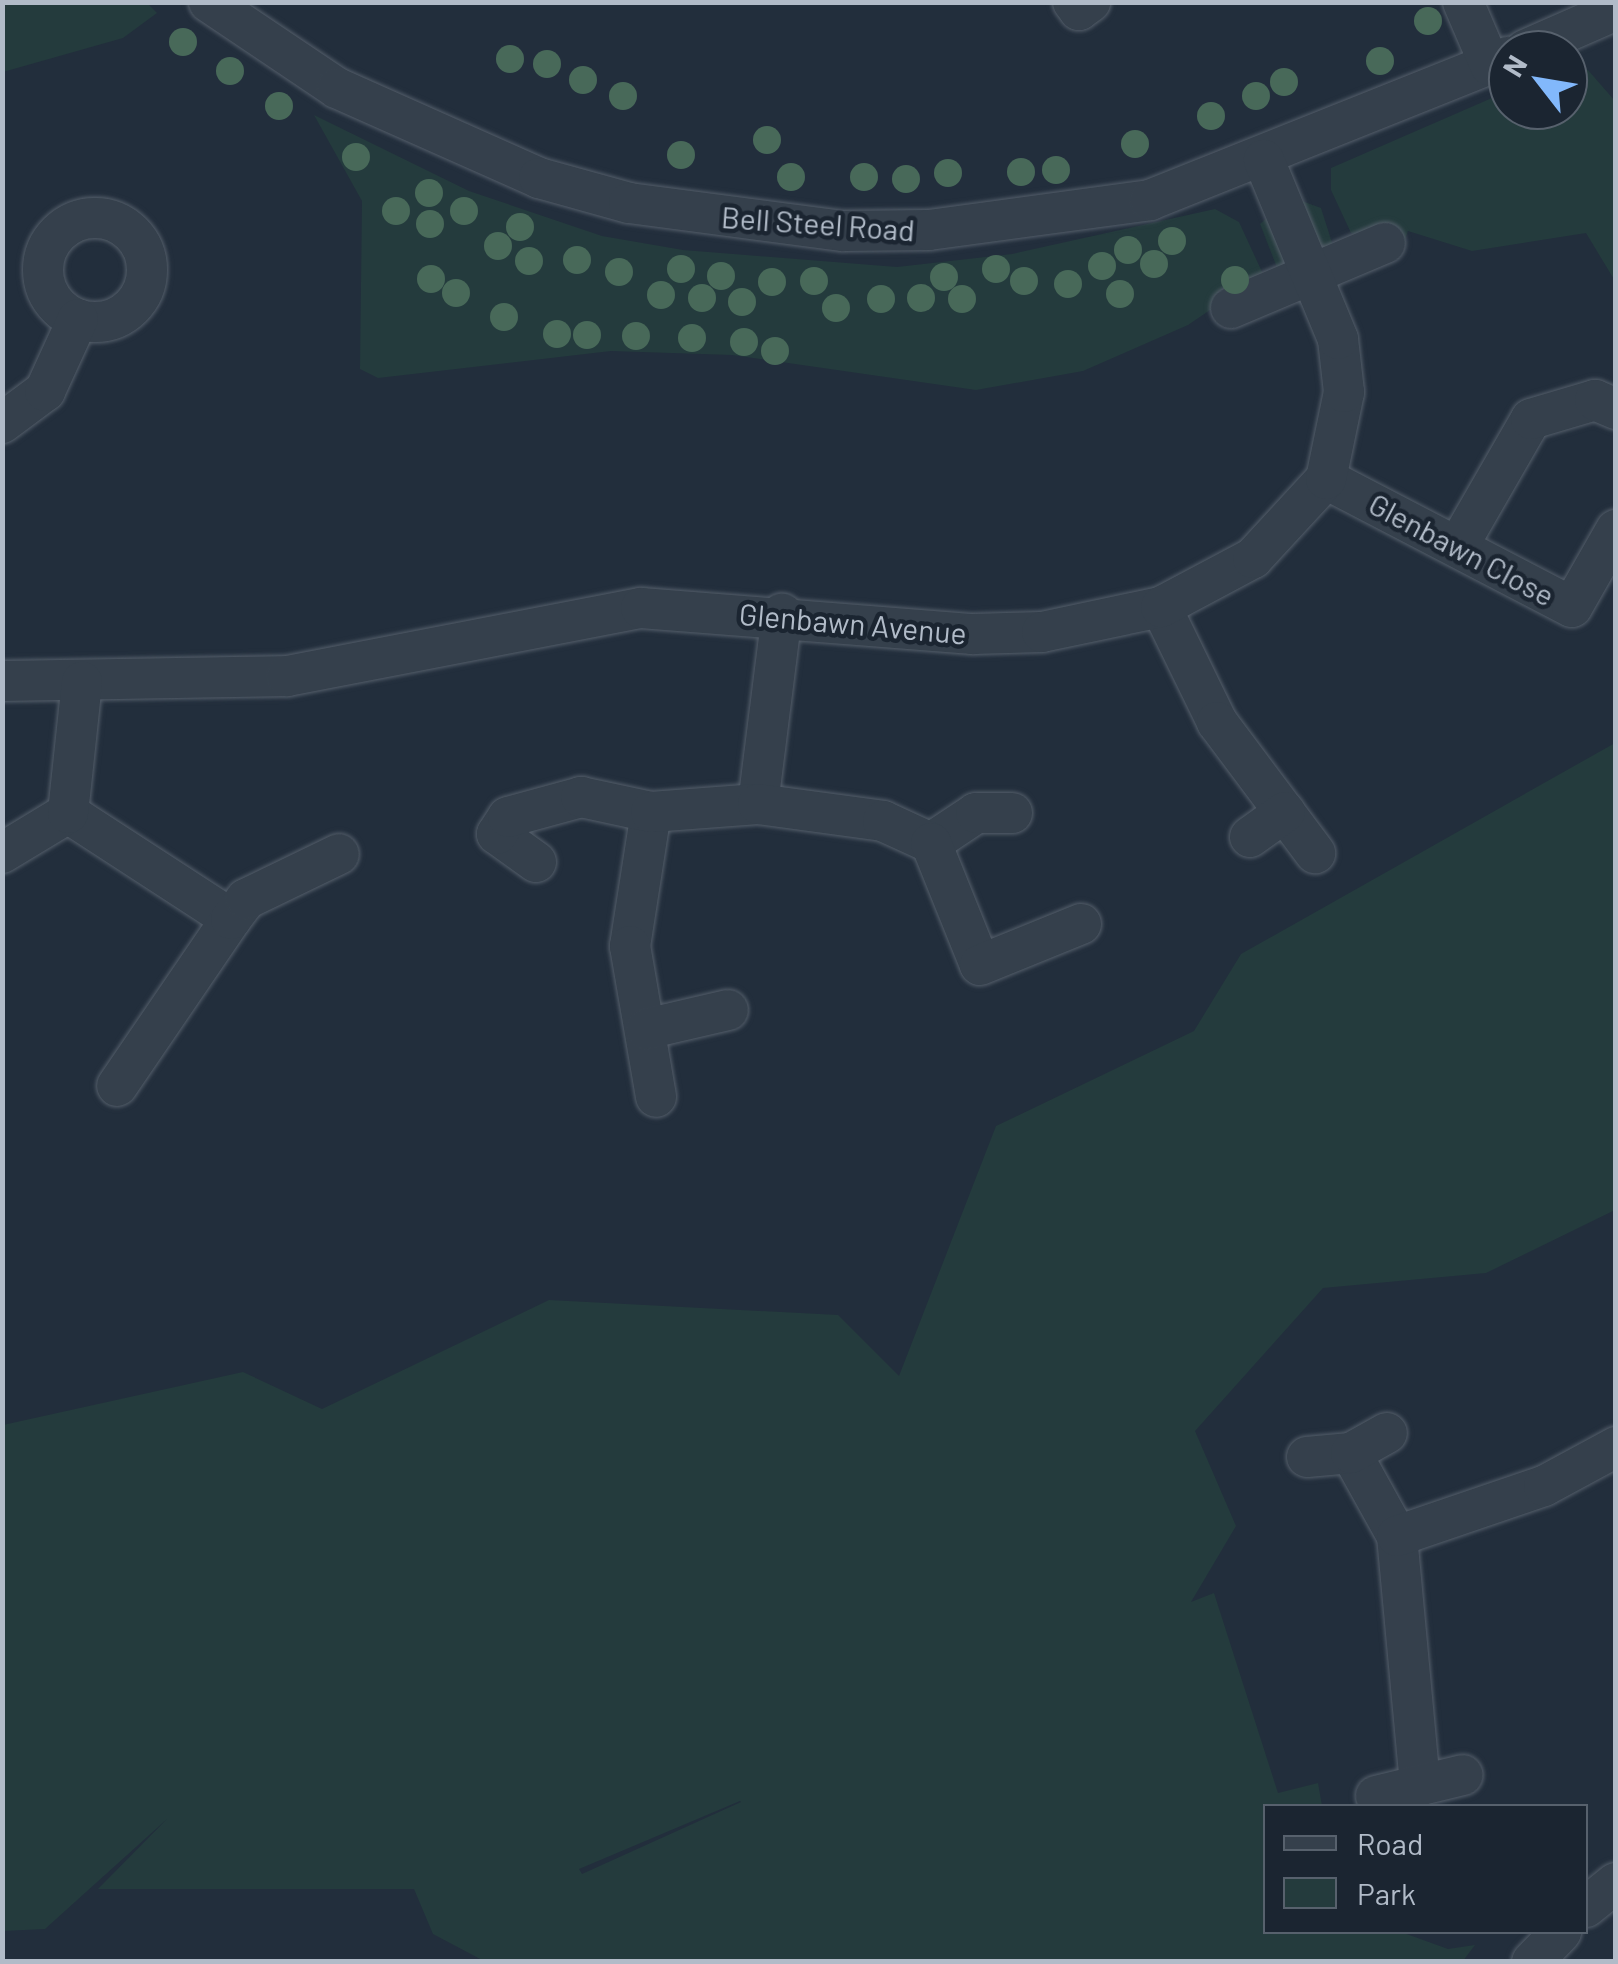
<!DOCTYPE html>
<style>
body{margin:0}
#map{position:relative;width:1618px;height:1964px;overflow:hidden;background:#222e3c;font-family:Barlow,sans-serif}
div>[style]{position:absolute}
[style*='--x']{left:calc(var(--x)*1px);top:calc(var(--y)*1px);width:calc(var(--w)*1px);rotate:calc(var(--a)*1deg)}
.green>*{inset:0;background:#243b3d}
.roads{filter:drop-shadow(0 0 2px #545e6a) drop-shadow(0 0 2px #545e6a)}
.minor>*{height:40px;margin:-20px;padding:0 20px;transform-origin:20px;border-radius:20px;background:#35404c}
.minor>.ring{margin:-20px;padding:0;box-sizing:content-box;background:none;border:40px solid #35404c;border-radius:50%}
.trees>*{width:28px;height:28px;margin:-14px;border-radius:50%;background:#486959}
span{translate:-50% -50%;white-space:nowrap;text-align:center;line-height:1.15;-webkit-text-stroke:9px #1b2531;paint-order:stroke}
.street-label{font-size:30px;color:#b1bbc8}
.frame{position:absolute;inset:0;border:5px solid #b1bbc8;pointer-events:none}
.legend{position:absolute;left:1263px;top:1804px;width:325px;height:130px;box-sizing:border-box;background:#1b2531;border:2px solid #57616d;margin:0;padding:12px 18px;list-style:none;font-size:30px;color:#b1bbc8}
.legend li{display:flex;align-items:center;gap:20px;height:50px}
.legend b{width:50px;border:2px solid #57616d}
.north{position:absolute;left:1488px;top:30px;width:100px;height:100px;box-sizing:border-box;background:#1b2531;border:2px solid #57616d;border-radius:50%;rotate:301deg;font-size:28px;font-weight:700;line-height:40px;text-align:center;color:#b1bbc8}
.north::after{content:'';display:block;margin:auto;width:35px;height:45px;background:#82b8fb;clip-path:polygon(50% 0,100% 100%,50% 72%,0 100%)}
</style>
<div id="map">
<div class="green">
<div style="clip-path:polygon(3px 2px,147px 3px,157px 13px,123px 38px,3px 72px)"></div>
<div style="clip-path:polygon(1568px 66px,1588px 70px,1615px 101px,1615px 281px,1586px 233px,1472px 251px,1408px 231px,1402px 247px,1351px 233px,1331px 190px,1331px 168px,1508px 91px,1508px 110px,1568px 110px)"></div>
<div style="clip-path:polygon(314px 115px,469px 191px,602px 236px,683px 250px,897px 267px,1012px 254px,1215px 209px,1239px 222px,1263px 274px,1188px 325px,1083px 371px,976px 390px,732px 355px,611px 351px,378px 378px,360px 369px,362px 201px)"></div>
<div style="clip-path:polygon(1299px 200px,1321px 208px,1334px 249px,1320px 254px)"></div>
<div style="clip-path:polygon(1269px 216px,1289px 262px,1278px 270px,1260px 224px)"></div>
<div style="clip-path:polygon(evenodd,1615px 743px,1615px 1210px,1486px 1273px,1323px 1288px,1195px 1431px,1236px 1526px,1191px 1602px,1214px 1593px,1278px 1793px,1318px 1783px,1322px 1806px,1266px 1806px,1266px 1932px,1401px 1932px,1448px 1949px,1475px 1945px,1463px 1961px,484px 1961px,433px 1934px,414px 1889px,98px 1889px,167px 1819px,45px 1929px,3px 1931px,3px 1425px,243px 1372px,322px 1409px,549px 1300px,838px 1315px,899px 1376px,996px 1126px,1194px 1031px,1241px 954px,1615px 743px,741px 1802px,582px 1874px,579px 1869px,740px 1801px,741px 1802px)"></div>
</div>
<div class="roads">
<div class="minor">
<div style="--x:209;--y:2;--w:154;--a:33.9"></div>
<div style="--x:337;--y:88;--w:221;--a:24"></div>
<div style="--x:539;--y:178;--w:93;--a:15.5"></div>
<div style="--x:629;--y:203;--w:216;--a:7.5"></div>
<div style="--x:843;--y:231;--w:86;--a:-0.7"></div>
<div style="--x:929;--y:230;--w:223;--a:-7.7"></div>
<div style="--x:1150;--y:200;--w:386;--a:-21.8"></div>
<div style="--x:1073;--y:2;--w:10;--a:53"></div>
<div style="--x:1079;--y:10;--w:14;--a:-36"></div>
<div style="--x:1463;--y:2;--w:69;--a:66.8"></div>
<div style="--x:1525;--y:50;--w:99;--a:-23.7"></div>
<div class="ring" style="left:43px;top:218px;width:64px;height:64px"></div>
<div style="--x:1231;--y:308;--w:167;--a:-22.9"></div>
<div style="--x:2;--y:423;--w:54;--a:-36.7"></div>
<div style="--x:45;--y:391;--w:79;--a:-65.4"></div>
<div style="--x:1326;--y:479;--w:277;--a:27.5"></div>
<div style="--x:1572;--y:607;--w:89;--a:-60.3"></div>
<div style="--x:1458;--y:546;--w:146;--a:-60.1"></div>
<div style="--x:1531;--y:419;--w:67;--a:-16.5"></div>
<div style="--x:1595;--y:400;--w:23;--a:23"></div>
<div style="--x:1161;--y:607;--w:128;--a:64"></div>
<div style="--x:1217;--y:722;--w:164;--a:53.2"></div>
<div style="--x:2;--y:681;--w:285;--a:-1"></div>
<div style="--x:287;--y:676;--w:360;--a:-10.9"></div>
<div style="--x:641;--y:608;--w:333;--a:4.5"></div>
<div style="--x:973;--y:634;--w:69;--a:-1.7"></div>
<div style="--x:1042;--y:632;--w:122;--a:-11.9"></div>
<div style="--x:1161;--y:607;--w:104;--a:-28"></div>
<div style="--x:1253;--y:558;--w:108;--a:-47.3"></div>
<div style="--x:1326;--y:479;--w:89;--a:-78.3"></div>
<div style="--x:1344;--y:392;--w:53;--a:-96.5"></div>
<div style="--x:1338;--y:339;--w:194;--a:-112.5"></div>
<div style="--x:758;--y:804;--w:192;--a:-82.8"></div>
<div style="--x:651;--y:812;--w:136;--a:98.9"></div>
<div style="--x:630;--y:946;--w:153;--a:80.2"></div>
<div style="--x:68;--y:813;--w:194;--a:33"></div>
<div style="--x:231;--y:919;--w:202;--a:124.3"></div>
<div style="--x:1250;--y:837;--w:43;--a:-35.5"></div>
<div style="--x:931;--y:843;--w:54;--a:-33.7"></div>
<div style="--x:976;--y:813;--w:36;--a:0"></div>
<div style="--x:2;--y:853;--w:77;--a:-31.2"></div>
<div style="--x:68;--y:813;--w:132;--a:-83.9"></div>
<div style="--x:536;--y:862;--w:48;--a:-144.3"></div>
<div style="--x:497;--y:834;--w:20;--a:-57"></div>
<div style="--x:508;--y:817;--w:76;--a:-15.3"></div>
<div style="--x:581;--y:797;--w:72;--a:12.1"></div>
<div style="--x:651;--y:812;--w:107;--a:-4.3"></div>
<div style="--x:758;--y:804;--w:126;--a:7.7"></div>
<div style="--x:883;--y:821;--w:53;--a:24.6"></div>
<div style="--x:931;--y:843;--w:131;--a:68.1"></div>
<div style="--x:980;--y:965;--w:109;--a:-22.1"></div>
<div style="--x:231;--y:919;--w:25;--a:-53"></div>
<div style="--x:246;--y:899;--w:103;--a:-25.8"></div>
<div style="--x:646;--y:1029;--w:84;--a:-13"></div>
<div style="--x:1351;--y:1453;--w:95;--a:61"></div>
<div style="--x:1397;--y:1536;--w:250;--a:84.7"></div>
<div style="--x:1307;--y:1457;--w:44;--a:-5.2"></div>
<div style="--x:1351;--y:1453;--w:41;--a:-29.1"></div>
<div style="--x:1397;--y:1536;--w:155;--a:-18.8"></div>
<div style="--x:1544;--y:1486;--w:82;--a:-28.4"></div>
<div style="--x:1376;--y:1796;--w:89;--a:-13.6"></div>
<div style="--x:1586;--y:1907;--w:38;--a:-39"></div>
<div style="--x:1532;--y:1962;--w:42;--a:-46"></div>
</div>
</div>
<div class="trees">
<div style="left:1428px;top:21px"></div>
<div style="left:183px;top:42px"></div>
<div style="left:510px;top:59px"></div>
<div style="left:1380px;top:61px"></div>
<div style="left:547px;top:64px"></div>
<div style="left:230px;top:71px"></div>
<div style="left:583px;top:80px"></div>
<div style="left:1284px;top:82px"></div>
<div style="left:623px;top:96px"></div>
<div style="left:1256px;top:96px"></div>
<div style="left:279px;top:106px"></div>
<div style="left:1211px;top:116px"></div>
<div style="left:767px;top:140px"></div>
<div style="left:1135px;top:144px"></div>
<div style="left:681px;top:155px"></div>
<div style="left:356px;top:157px"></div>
<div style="left:1056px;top:170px"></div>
<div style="left:1021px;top:172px"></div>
<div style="left:948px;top:173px"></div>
<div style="left:791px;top:177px"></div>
<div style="left:864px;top:177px"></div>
<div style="left:906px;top:179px"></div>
<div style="left:429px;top:193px"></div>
<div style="left:396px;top:211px"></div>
<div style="left:464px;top:211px"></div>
<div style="left:430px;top:224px"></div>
<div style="left:520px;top:227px"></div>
<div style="left:1172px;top:241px"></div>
<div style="left:498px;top:246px"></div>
<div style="left:1128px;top:250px"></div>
<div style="left:577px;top:260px"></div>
<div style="left:529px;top:261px"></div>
<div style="left:1154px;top:264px"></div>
<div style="left:1102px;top:266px"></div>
<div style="left:681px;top:269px"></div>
<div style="left:996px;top:269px"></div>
<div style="left:619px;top:272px"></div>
<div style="left:721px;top:276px"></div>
<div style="left:944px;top:277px"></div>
<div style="left:431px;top:279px"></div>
<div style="left:1235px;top:280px"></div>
<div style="left:814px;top:281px"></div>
<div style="left:1024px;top:281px"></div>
<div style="left:772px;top:282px"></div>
<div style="left:1068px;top:284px"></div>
<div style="left:456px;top:293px"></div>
<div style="left:1120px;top:294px"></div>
<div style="left:661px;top:295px"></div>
<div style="left:702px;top:298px"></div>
<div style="left:921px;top:298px"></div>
<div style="left:881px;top:299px"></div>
<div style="left:962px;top:299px"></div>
<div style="left:742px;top:302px"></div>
<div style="left:836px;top:308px"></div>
<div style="left:504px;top:317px"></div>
<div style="left:557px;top:334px"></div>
<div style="left:587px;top:335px"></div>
<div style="left:636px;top:336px"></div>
<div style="left:692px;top:338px"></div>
<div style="left:744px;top:342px"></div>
<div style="left:775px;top:351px"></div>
</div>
<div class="street-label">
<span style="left:818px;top:223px;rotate:4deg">Bell Steel Road</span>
<span style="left:1462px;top:549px;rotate:28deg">Glenbawn Close</span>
<span style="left:853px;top:623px;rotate:5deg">Glenbawn Avenue</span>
</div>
<div class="frame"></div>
<ul class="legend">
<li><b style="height:12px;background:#35404c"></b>Road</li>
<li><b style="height:28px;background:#243b3d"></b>Park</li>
</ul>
<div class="north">N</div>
</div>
